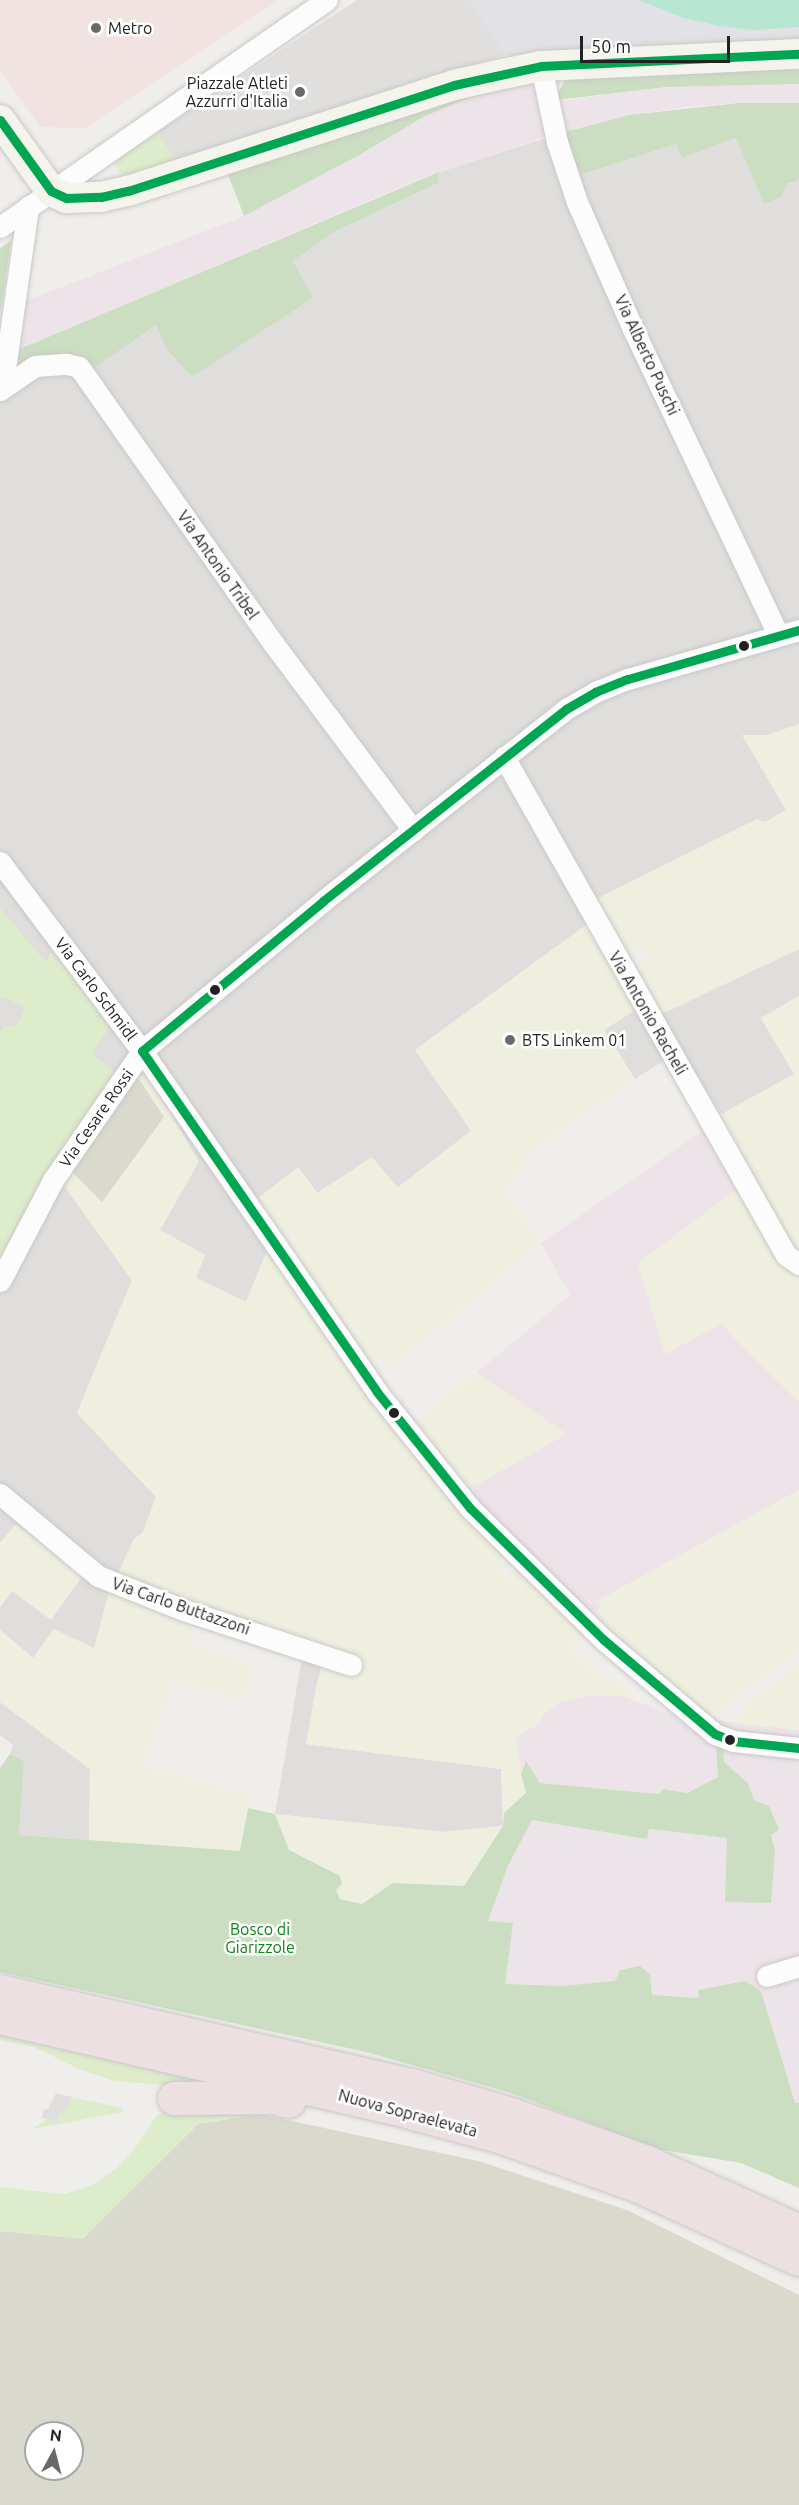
<!DOCTYPE html>
<style>
body{margin:0}
#map{position:relative;width:799px;height:2505px;overflow:hidden;background:#f0eeeb;font-family:Ubuntu,sans-serif}
div>[style]{position:absolute}
[style*='--x']{left:calc(var(--x)*1px);top:calc(var(--y)*1px);width:calc(var(--w)*1px);rotate:calc(var(--a)*1deg)}
.residential>*{inset:0;background:#dfdedc}
.commercial>*{inset:0;background:#f1e3e1}
.industrial>*{inset:0;background:#ede4e9}
.construction>*{inset:0;background:#d9d9cd}
.farmland>*{inset:0;background:#efefdf}
.grass>*{inset:0;background:#ddeccb}
.forest>*{inset:0;background:#cbdec1}
.pitch>*{inset:0;background:#b7e6d2}
.parking>*{inset:0;background:#e0dfde}
.plaza>*{inset:0;background:#e2e1e5}
.roads{filter:drop-shadow(0 0 2px #c9c8c7) drop-shadow(0 0 2px #c9c8c7)}
.street>*{height:21px;margin:-10.5px;padding:0 10.5px;transform-origin:10.5px;border-radius:10.5px;background:#fdfcfc}
.secondary>*{height:30px;margin:-15px;padding:0 15px;transform-origin:15px;border-radius:15px;background:#f4f4ed}
.highway>*{height:33px;margin:-16.5px;padding:0 16.5px;transform-origin:16.5px;border-radius:16.5px;background:#ece0e2}
.bus-1>*{height:9px;margin:-4.5px;padding:0 4.5px;transform-origin:4.5px;border-radius:4.5px;background:#00a651}
.dots>*{width:16px;height:16px;translate:-50% -50%;box-sizing:border-box;border:3px solid #fff;border-radius:50%}
span{translate:-50% -50%;white-space:nowrap;text-align:center;line-height:1.15;-webkit-text-stroke:5px #fff;paint-order:stroke}
.poi-label{font-size:16px;color:#222}
.left{translate:0 -50%;text-align:left}
.right{translate:-100% -50%;text-align:right}
.street-label{font-size:16px;color:#222}
.park-label{font-size:16px;color:#0c8416}
.north{position:absolute;left:24px;top:2421px;width:60px;height:60px;box-sizing:border-box;background:#fff;border:2px solid #a7a7a7;border-radius:50%;rotate:7deg;font-size:16px;font-weight:700;line-height:24px;text-align:center;color:#222}
.north::after{content:'';display:block;margin:auto;width:21px;height:27px;background:#6a6968;clip-path:polygon(50% 0,100% 100%,50% 72%,0 100%)}
.scale{position:absolute;left:580px;top:36px;width:150px;height:27px;box-sizing:border-box;border:3px solid #222;border-top:0;padding-left:8px;font-size:18px;line-height:21px;white-space:nowrap;color:#222;-webkit-text-stroke:4px #fff;paint-order:stroke}
</style>
<div id="map">
<div class="residential">
<div style="clip-path:polygon(565px 132px,577px 176px,676px 144px,682px 158px,736px 138px,764px 203px,786px 184px,799px 180px,799px 724px,768px 735px,743px 735px,786px 810px,590px 922px,415px 1050px,472px 1130px,397px 1188px,317px 1193px,298px 1167px,273px 1225px,268px 1248px,246px 1302px,196px 1278px,205px 1255px,160px 1230px,199px 1161px,62px 1183px,132px 1280px,77px 1413px,156px 1497px,143px 1532px,134px 1539px,327px 1649px,306px 1744px,501px 1769px,503px 1826px,443px 1832px,275px 1814px,303px 1652px,110px 1588px,95px 1648px,33px 1658px,0 1630px,0 1607px,12px 1591px,16px 1525px,0 1543px,0 1263px,92px 1054px,54px 947px,46px 963px,0 909px,0 378px,15px 366px,35px 356px,68px 353px,92px 370px,156px 325px,166px 348px,257px 333px,312px 299px,293px 261px,334px 232px,438px 183px,439px 172px)"></div>
<div style="clip-path:polygon(799px 949px,799px 996px,761px 1018px,794px 1074px,722px 1114px,679px 1051px,635px 1079px,604px 1030px,638px 1008px,660px 1014px)"></div>
<div style="clip-path:polygon(4px 996px,26px 1007px,17px 1026px,5px 1026px,0 1035px,0 999px)"></div>
<div style="clip-path:polygon(0 1702px,90px 1769px,89px 1840px,19px 1835px,24px 1761px,10px 1754px,13px 1745px,0 1735px)"></div>
</div>
<div class="commercial">
<div style="clip-path:polygon(0 0,279px 0,85px 128px,40px 127px,0 70px)"></div>
</div>
<div class="industrial">
<div style="clip-path:polygon(531px 82px,537px 104px,666px 87px,799px 84px,799px 103px,739px 103px,685px 107px,629px 115px,545px 137px,417px 180px,0 358px,0 311px,244px 216px,361px 154px,425px 116px,468px 98px)"></div>
<div style="clip-path:polygon(705px 1129px,739px 1188px,638px 1263px,665px 1354px,723px 1322px,736px 1340px,799px 1402px,799px 1490px,597px 1601px,602px 1607px,593px 1615px,496px 1523px,469px 1489px,566px 1434px,476px 1373px,570px 1295px,541px 1243px)"></div>
<div style="clip-path:polygon(586px 1696px,624px 1696px,673px 1715px,799px 1730px,799px 2103px,795px 2104px,698px 1990px,699px 1998px,652px 1995px,650px 1974px,620px 1970px,615px 1981px,561px 1986px,505px 1984px,513px 1923px,488px 1921px,508px 1866px,532px 1820px,646px 1839px,649px 1829px,728px 1838px,725px 1902px,775px 1851px,770px 1835px,779px 1830px,754px 1800px,748px 1783px,724px 1762px,716px 1743px,718px 1777px,687px 1793px,664px 1789px,658px 1794px,540px 1783px,527px 1762px,521px 1774px,515px 1736px,536px 1726px,547px 1711px,561px 1702px)"></div>
</div>
<div class="construction">
<div style="clip-path:polygon(137px 1076px,165px 1117px,102px 1203px,70px 1170px)"></div>
<div style="clip-path:polygon(evenodd,259px 2114px,478px 2161px,627px 2210px,799px 2295px,799px 2505px,0 2505px,0 2231px,83px 2238px,198px 2124px,259px 2114px,36px 2433px,72px 2433px,72px 2469px,36px 2469px,36px 2433px)"></div>
</div>
<div class="farmland">
<div style="clip-path:polygon(799px 724px,799px 949px,660px 1015px,631px 969px,648px 958px,639px 945px,622px 955px,592px 901px,757px 819px,765px 822px,786px 810px,742px 735px,768px 735px)"></div>
<div style="clip-path:polygon(590px 922px,638px 1008px,604px 1030px,635px 1079px,530px 1153px,504px 1193px,541px 1243px,391px 1368px,383px 1357px,369px 1367px,354px 1338px,361px 1332px,352px 1320px,344px 1326px,291px 1247px,297px 1242px,290px 1232px,283px 1236px,273px 1225px,257px 1199px,298px 1167px,317px 1193px,372px 1157px,398px 1188px,471px 1131px,415px 1050px)"></div>
<div style="clip-path:polygon(799px 996px,799px 1246px,792px 1244px,722px 1114px,794px 1074px,761px 1018px)"></div>
<div style="clip-path:polygon(146px 1073px,199px 1161px,160px 1230px,205px 1255px,196px 1278px,246px 1302px,268px 1248px,464px 1514px,504px 1556px,499px 1564px,505px 1570px,499px 1575px,505px 1580px,517px 1570px,582px 1633px,569px 1650px,606px 1682px,615px 1680px,644px 1705px,623px 1696px,586px 1696px,561px 1702px,547px 1711px,536px 1726px,515px 1736px,526px 1793px,504px 1813px,501px 1769px,306px 1744px,316px 1687px,326px 1649px,189px 1603px,118px 1573px,134px 1539px,143px 1532px,156px 1497px,77px 1413px,132px 1280px,62px 1183px,70px 1170px,102px 1202px,164px 1117px,137px 1076px)"></div>
<div style="clip-path:polygon(739px 1188px,799px 1271px,799px 1402px,736px 1340px,723px 1323px,665px 1354px,638px 1263px)"></div>
<div style="clip-path:polygon(476px 1373px,567px 1434px,469px 1489px,416px 1423px)"></div>
<div style="clip-path:polygon(799px 1490px,799px 1650px,711px 1716px,593px 1615px,602px 1607px,597px 1601px)"></div>
<div style="clip-path:polygon(16px 1524px,84px 1574px,51px 1620px,12px 1591px,0 1607px,0 1543px)"></div>
<div style="clip-path:polygon(110px 1588px,145px 1610px,194px 1630px,189px 1643px,255px 1666px,242px 1701px,174px 1679px,143px 1767px,249px 1794px,240px 1851px,89px 1840px,90px 1769px,0 1702px,0 1630px,33px 1658px,54px 1629px,94px 1648px)"></div>
<div style="clip-path:polygon(799px 1665px,799px 1730px,735px 1723px,751px 1700px)"></div>
<div style="clip-path:polygon(275px 1814px,443px 1832px,503px 1826px,464px 1886px,393px 1883px,362px 1904px,340px 1899px,330px 1869px,289px 1850px)"></div>
</div>
<div class="grass">
<div style="clip-path:polygon(157px 132px,176px 162px,132px 175px,120px 174px,115px 165px,116px 160px)"></div>
<div style="clip-path:polygon(0 909px,46px 963px,54px 946px,109px 1025px,92px 1054px,117px 1073px,0 1263px,0 1035px,5px 1026px,17px 1026px,25px 1008px,4px 996px,0 999px)"></div>
<div style="clip-path:polygon(0 2035px,217px 2085px,221px 2090px,114px 2081px,79px 2069px,34px 2047px,0 2040px)"></div>
<div style="clip-path:polygon(71px 2097px,122px 2108px,124px 2112px,32px 2129px,46px 2119px,57px 2121px,59px 2113px,66px 2105px,69px 2106px)"></div>
<div style="clip-path:polygon(234px 2100px,259px 2114px,198px 2124px,83px 2239px,0 2231px,0 2187px,65px 2194px,94px 2184px,117px 2168px,136px 2147px,157px 2115px,187px 2104px)"></div>
</div>
<div class="forest">
<div style="clip-path:polygon(799px 66px,799px 84px,666px 87px,557px 100px,558px 93px,567px 77px)"></div>
<div style="clip-path:polygon(531px 82px,469px 98px,425px 116px,361px 154px,244px 216px,226px 169px,425px 105px)"></div>
<div style="clip-path:polygon(739px 103px,799px 103px,799px 180px,786px 184px,782px 196px,764px 204px,736px 138px,682px 158px,676px 144px,577px 176px,565px 132px,629px 115px)"></div>
<div style="clip-path:polygon(439px 172px,438px 183px,334px 232px,293px 261px,313px 298px,192px 377px,166px 348px,156px 325px,92px 370px,68px 353px,35px 356px,15px 366px,20px 349px)"></div>
<div style="clip-path:polygon(11px 240px,1px 310px,0 311px,0 248px)"></div>
<div style="clip-path:polygon(716px 1743px,723px 1744px,724px 1762px,748px 1783px,754px 1800px,769px 1806px,779px 1830px,771px 1835px,775px 1851px,771px 1903px,725px 1902px,727px 1838px,649px 1829px,647px 1839px,532px 1820px,508px 1866px,488px 1921px,513px 1923px,505px 1984px,561px 1986px,615px 1981px,620px 1970px,640px 1966px,650px 1974px,652px 1995px,699px 1998px,698px 1990px,745px 1981px,761px 1991px,795px 2103px,799px 2103px,799px 2188px,741px 2163px,657px 2149px,511px 2093px,366px 2052px,0 1972px,0 1768px,10px 1754px,24px 1761px,19px 1835px,240px 1851px,248px 1808px,275px 1814px,289px 1850px,340px 1876px,342px 1884px,336px 1890px,340px 1899px,362px 1904px,393px 1883px,464px 1886px,503px 1826px,504px 1813px,526px 1793px,521px 1774px,526px 1761px,540px 1783px,658px 1794px,664px 1789px,687px 1793px,718px 1777px)"></div>
</div>
<div class="pitch">
<div style="clip-path:polygon(469px 0,799px 0,799px 41px,505px 55px)"></div>
</div>
<div class="parking">
<div style="clip-path:polygon(357px 0,469px 0,505px 55px,425px 78px,176px 162px,157px 132px)"></div>
<div style="clip-path:polygon(56px 2093px,71px 2097px,69px 2106px,66px 2106px,64px 2114px,59px 2113px,58px 2121px,42px 2118px,44px 2109px,48px 2109px)"></div>
</div>
<div class="plaza">
<div style="clip-path:polygon(469px 0,639px 0,684px 18px,719px 26px,753px 30px,799px 27px,799px 41px,505px 55px)"></div>
</div>
<div class="roads">
<div class="street">
<div style="--x:541;--y:66;--w:78;--a:78.1"></div>
<div style="--x:557;--y:142;--w:63;--a:71.6"></div>
<div style="--x:577;--y:202;--w:139;--a:66.2"></div>
<div style="--x:633;--y:329;--w:339;--a:64.6"></div>
<div style="--x:0;--y:227;--w:398;--a:-34.8"></div>
<div style="--x:0;--y:370;--w:10;--a:-53"></div>
<div style="--x:6;--y:362;--w:157;--a:-81.9"></div>
<div style="--x:0;--y:390;--w:42;--a:-34.4"></div>
<div style="--x:35;--y:366;--w:32;--a:-4"></div>
<div style="--x:67;--y:364;--w:12;--a:14"></div>
<div style="--x:79;--y:367;--w:337;--a:54.9"></div>
<div style="--x:273;--y:643;--w:234;--a:53.2"></div>
<div style="--x:504;--y:757;--w:572;--a:60.48"></div>
<div style="--x:786;--y:1255;--w:16;--a:35"></div>
<div style="--x:0;--y:862;--w:236;--a:53.1"></div>
<div style="--x:142;--y:1051;--w:414;--a:55.4"></div>
<div style="--x:377;--y:1392;--w:149;--a:51.3"></div>
<div style="--x:470;--y:1508;--w:188;--a:44.6"></div>
<div style="--x:604;--y:1640;--w:145;--a:40.3"></div>
<div style="--x:715;--y:1734;--w:19;--a:21"></div>
<div style="--x:733;--y:1741;--w:66;--a:6.1"></div>
<div style="--x:0;--y:1281;--w:114;--a:-62.3"></div>
<div style="--x:53;--y:1180;--w:157;--a:-55.4"></div>
<div style="--x:142;--y:1051;--w:235;--a:-39.6"></div>
<div style="--x:323;--y:901;--w:310;--a:-38.3"></div>
<div style="--x:566;--y:709;--w:34;--a:-30"></div>
<div style="--x:595;--y:692;--w:35;--a:-22"></div>
<div style="--x:628;--y:679;--w:178;--a:-16"></div>
<div style="--x:0;--y:1494;--w:128;--a:39.9"></div>
<div style="--x:98;--y:1576;--w:92;--a:21.6"></div>
<div style="--x:184;--y:1610;--w:176;--a:18.2"></div>
<div style="--x:767;--y:1976;--w:34;--a:-17"></div>
</div>
<div class="secondary">
<div style="--x:0;--y:120;--w:87;--a:54.3"></div>
<div style="--x:51;--y:191;--w:17;--a:25"></div>
<div style="--x:66;--y:198;--w:35;--a:-2"></div>
<div style="--x:101;--y:197;--w:28;--a:-13"></div>
<div style="--x:128;--y:191;--w:343;--a:-18"></div>
<div style="--x:454;--y:85;--w:45;--a:-12.8"></div>
<div style="--x:498;--y:75;--w:44;--a:-11.8"></div>
<div style="--x:541;--y:66;--w:258;--a:-2.7"></div>
</div>
<div class="highway">
<div style="--x:0;--y:1991;--w:423;--a:12.9"></div>
<div style="--x:412;--y:2085;--w:103;--a:16.3"></div>
<div style="--x:511;--y:2114;--w:144;--a:19.4"></div>
<div style="--x:647;--y:2162;--w:167;--a:24.4"></div>
<div style="--x:0;--y:2017;--w:418;--a:13"></div>
<div style="--x:407;--y:2111;--w:98;--a:15.3"></div>
<div style="--x:502;--y:2137;--w:143;--a:19.6"></div>
<div style="--x:637;--y:2185;--w:178;--a:24.6"></div>
<div style="--x:174;--y:2098;--w:98;--a:-0.6"></div>
<div style="--x:272;--y:2097;--w:17;--a:13"></div>
</div>
</div>
<div class="bus-1">
<div style="--x:0;--y:120;--w:87;--a:54.3"></div>
<div style="--x:51;--y:191;--w:17;--a:25"></div>
<div style="--x:66;--y:198;--w:35;--a:-2"></div>
<div style="--x:101;--y:197;--w:28;--a:-13"></div>
<div style="--x:128;--y:191;--w:343;--a:-18"></div>
<div style="--x:454;--y:85;--w:89;--a:-12.3"></div>
<div style="--x:541;--y:66;--w:258;--a:-2.7"></div>
<div style="--x:142;--y:1051;--w:414;--a:55.4"></div>
<div style="--x:377;--y:1392;--w:149;--a:51.3"></div>
<div style="--x:470;--y:1508;--w:188;--a:44.6"></div>
<div style="--x:604;--y:1640;--w:145;--a:40.3"></div>
<div style="--x:715;--y:1734;--w:19;--a:21"></div>
<div style="--x:733;--y:1741;--w:66;--a:6.1"></div>
<div style="--x:142;--y:1051;--w:235;--a:-39.6"></div>
<div style="--x:323;--y:901;--w:310;--a:-38.3"></div>
<div style="--x:566;--y:709;--w:34;--a:-30"></div>
<div style="--x:595;--y:692;--w:35;--a:-22"></div>
<div style="--x:628;--y:679;--w:178;--a:-16"></div>
</div>
<div class="dots">
<div style="left:96px;top:28px;background:#6a6968"></div>
<div style="left:300px;top:92px;background:#6a6968"></div>
<div style="left:744px;top:646px;background:#222"></div>
<div style="left:215px;top:990px;background:#222"></div>
<div style="left:510px;top:1040px;background:#6a6968"></div>
<div style="left:394px;top:1413px;background:#222"></div>
<div style="left:730px;top:1740px;background:#222"></div>
</div>
<div class="poi-label">
<span class="left" style="left:108px;top:28px">Metro</span>
<span class="right" style="left:288px;top:92px">Piazzale Atleti<br>Azzurri d'Italia</span>
<span class="left" style="left:522px;top:1040px">BTS Linkem 01</span>
</div>
<div class="street-label">
<span style="left:647px;top:355px;rotate:65deg">Via Alberto Puschi</span>
<span style="left:218px;top:565px;rotate:55deg">Via Antonio Tribel</span>
<span style="left:96px;top:989px;rotate:53deg">Via Carlo Schmidl</span>
<span style="left:648px;top:1013px;rotate:60deg">Via Antonio Racheli</span>
<span style="left:96px;top:1118px;rotate:-55deg">Via Cesare Rossi</span>
<span style="left:181px;top:1606px;rotate:19deg">Via Carlo Buttazzoni</span>
<span style="left:408px;top:2113px;rotate:15deg">Nuova Sopraelevata</span>
</div>
<div class="park-label">
<span style="left:260px;top:1938px">Bosco di<br>Giarizzole</span>
</div>
<div class="north">N</div>
<div class="scale">50 m</div>
</div>
